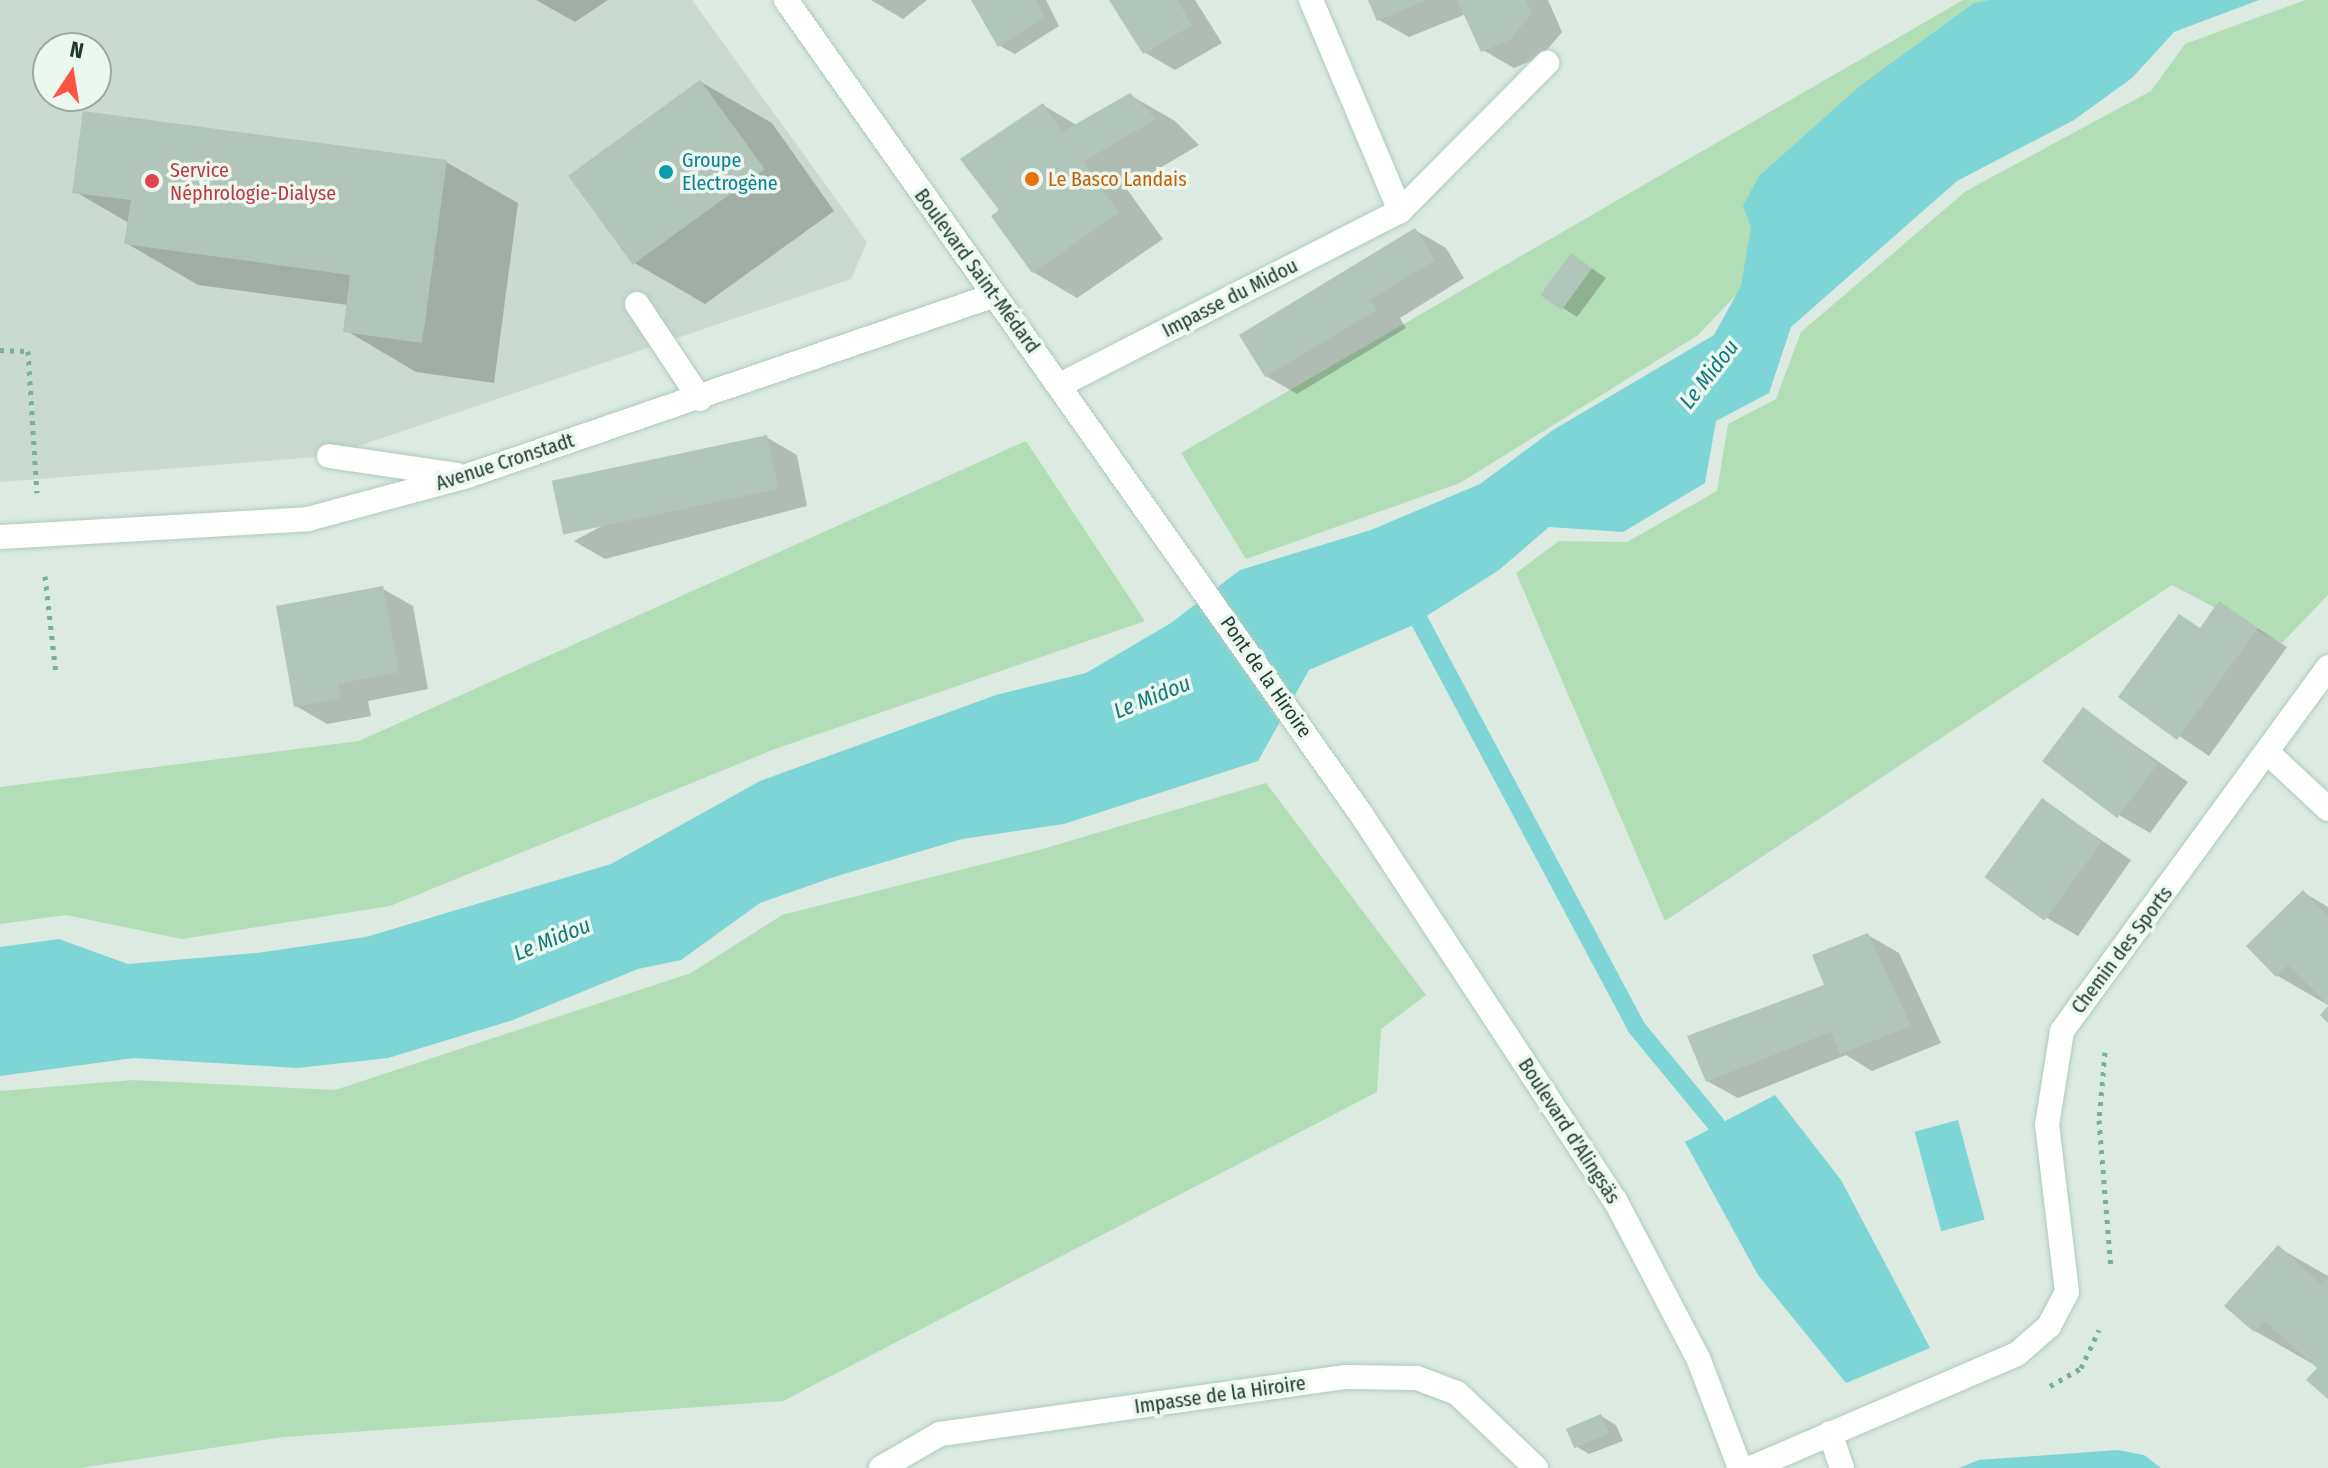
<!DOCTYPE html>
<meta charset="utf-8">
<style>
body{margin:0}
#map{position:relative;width:2328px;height:1468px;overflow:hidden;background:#dceae1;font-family:"Fira Sans Condensed",sans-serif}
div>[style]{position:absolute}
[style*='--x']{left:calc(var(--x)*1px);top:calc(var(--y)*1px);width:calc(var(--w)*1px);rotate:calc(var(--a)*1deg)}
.built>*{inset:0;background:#cadad0}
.green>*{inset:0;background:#b2deb7}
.water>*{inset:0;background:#7dd6d5;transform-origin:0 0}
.shadow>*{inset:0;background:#0003}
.stream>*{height:18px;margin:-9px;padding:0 9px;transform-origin:9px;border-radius:9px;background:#7dd6d5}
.building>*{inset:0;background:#b1c5ba;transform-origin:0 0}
.path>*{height:5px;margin-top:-2.5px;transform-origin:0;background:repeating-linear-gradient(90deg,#79b196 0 4px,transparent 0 10px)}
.roads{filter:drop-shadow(0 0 2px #aecbbc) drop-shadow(0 0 2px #aecbbc)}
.lane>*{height:24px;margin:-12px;padding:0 12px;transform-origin:12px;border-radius:12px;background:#fff}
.street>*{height:24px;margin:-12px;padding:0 12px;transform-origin:12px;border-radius:12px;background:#fff}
.secondary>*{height:24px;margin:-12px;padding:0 12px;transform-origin:12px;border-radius:12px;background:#fff}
.dots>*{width:22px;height:22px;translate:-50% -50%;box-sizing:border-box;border:4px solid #ecf7f0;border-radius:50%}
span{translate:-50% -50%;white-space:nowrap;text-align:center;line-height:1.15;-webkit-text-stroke:7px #ecf7f0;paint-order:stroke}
.culture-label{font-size:20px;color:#0d838f}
.left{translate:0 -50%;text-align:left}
.health-label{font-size:20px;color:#be3a42}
.food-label{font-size:20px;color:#c56008}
.street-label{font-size:20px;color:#1d3a2e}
.water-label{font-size:22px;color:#127a7b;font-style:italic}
.north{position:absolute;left:32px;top:32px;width:80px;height:80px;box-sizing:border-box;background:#ecf7f0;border:2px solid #99aba2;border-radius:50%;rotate:12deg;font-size:22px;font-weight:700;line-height:32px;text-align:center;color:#1d3a2e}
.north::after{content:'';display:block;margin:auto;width:28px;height:36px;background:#ff5545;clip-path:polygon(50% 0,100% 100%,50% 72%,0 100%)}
</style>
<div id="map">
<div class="built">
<div style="clip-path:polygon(evenodd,0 0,692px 0,867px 242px,851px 279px,329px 456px,0 482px,0 0,48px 48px,96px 48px,96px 96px,48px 96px,48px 48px)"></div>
</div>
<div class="green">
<div style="clip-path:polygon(1963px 0,2073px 0,1897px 126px,1698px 335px,1460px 483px,1246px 559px,1181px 453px)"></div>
<div style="clip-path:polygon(2305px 0,2328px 0,2328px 595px,2282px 643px,2172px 585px,1665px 921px,1516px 573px,1559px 541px,1627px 542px,1717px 491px,1728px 424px,1776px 399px,1801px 332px,1966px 191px,2151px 91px,2185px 44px)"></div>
<div style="clip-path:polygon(1026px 441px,1145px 621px,775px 749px,390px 906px,182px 939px,66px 915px,0 924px,0 787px,359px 741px)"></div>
<div style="clip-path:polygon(1266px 783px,1426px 995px,1381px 1029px,1377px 1092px,783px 1401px,284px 1437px,81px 1468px,0 1468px,0 1091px,133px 1080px,335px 1090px,691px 973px,782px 915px,1039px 850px)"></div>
</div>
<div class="water">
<div style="clip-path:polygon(1989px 0,2259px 0,2174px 32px,2132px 78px,2074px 120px,1957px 181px,1791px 327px,1769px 393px,1716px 421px,1705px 483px,1623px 532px,1549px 527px,1499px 570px,1411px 626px,1309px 670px,1258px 761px,1064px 824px,962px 839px,834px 877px,760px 903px,681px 960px,638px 969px,513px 1020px,388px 1058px,297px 1068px,134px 1058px,0 1076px,0 947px,59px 939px,128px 964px,257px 953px,366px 937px,611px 864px,760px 781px,996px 695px,1086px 673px,1171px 623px,1240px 570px,1371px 530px,1480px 484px,1553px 430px,1714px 335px,1741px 286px,1751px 227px,1743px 206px,1759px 176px,1861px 85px,1974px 3px)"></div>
<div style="clip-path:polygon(1775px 1095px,1841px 1180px,1930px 1348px,1846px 1383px,1758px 1275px,1685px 1142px)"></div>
<div style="left:1958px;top:1120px;width:103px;height:45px;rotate:75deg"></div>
<div style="clip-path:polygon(2118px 1450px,2144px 1455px,2161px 1468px,1959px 1468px,1979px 1460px)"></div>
</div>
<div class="shadow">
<div style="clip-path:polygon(536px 0,608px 0,575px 22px)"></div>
<div style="clip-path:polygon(871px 0,927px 0,903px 19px)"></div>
<div style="clip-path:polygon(976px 0,1046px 0,1059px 26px,1015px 54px,1000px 46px)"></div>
<div style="clip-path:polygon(1111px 0,1195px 0,1222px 43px,1175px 70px,1144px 52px)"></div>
<div style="clip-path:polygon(1370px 0,1548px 0,1562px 32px,1541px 57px,1514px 68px,1483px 50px,1466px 14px,1409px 37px,1379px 20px)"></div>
<div style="clip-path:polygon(701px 82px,772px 123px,834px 211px,705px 304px,633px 262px)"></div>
<div style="clip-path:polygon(1130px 95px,1175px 121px,1199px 145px,1126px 188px,1163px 239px,1077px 298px,1033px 272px,1002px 210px,1043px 105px,1078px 126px)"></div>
<div style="clip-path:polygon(446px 162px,518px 203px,494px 383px,416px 372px,345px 330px,348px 305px,198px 285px,126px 243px,129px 223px,74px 191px)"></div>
<div style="clip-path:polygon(1415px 230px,1446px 248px,1464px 278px,1400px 318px,1406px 328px,1297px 394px,1266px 376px)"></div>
<div style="clip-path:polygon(1587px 265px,1606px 278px,1577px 317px,1543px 295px)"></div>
<div style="clip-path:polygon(766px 437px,797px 455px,807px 506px,605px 559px,574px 541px)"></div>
<div style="clip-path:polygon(383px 589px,413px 606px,428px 689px,368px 701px,371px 716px,327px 724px,296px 706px)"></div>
<div style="clip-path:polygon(2220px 604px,2287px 647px,2209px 756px,2121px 697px,2201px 629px)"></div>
<div style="clip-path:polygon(2084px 710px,2188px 782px,2150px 833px,2119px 815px)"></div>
<div style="clip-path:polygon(2043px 801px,2131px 860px,2078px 936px,2047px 918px)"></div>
<div style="clip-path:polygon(2303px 892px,2328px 907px,2328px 1005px,2278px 976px,2248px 946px)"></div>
<div style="clip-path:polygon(1868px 935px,1899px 953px,1941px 1043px,1872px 1071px,1846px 1055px,1738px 1098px,1707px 1081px,1826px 986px)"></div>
<div style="clip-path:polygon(2279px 1248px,2328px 1276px,2328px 1397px,2320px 1368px,2255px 1331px,2227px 1306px)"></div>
<div style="clip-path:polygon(1601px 1416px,1616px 1425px,1623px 1441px,1589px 1454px,1574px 1445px)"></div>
</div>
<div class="stream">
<div style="--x:1419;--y:620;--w:461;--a:61.9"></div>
<div style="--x:1636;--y:1027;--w:126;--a:50.5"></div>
</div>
<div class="building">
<div style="clip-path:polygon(971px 0,1036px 0,1045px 17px,998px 47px)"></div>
<div style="clip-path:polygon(1109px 0,1177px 0,1192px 25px,1143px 54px)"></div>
<div style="clip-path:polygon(1368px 0,1427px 0,1377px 21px)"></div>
<div style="clip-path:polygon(1457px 0,1526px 0,1532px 13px,1510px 40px,1481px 52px)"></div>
<div style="left:700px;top:80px;width:110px;height:163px;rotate:54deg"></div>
<div style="clip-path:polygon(1130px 93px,1156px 119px,1083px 162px,1119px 213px,1032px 273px,991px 216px,999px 210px,960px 159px,1043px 103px,1062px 132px)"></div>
<div style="clip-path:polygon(83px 111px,447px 160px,422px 343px,343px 332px,350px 275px,124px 244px,131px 200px,72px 193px)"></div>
<div style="clip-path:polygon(1415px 228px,1435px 260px,1370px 300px,1377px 310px,1265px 377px,1239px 335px)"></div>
<div style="left:1571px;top:253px;width:26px;height:52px;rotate:36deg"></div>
<div style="left:767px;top:435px;width:55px;height:220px;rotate:78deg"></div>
<div style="clip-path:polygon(383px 586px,399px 672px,338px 684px,341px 699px,294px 707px,276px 606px)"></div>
<div style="clip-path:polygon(2219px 601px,2258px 628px,2177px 740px,2118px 697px,2179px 614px,2200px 628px)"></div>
<div style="left:2083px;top:707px;width:94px;height:68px;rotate:37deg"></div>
<div style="left:2042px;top:798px;width:74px;height:98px;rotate:36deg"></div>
<div style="clip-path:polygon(2303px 890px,2328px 916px,2328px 1005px,2288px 965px,2276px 977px,2246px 946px)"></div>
<div style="clip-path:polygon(1868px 933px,1911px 1026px,1840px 1054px,1831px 1032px,1706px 1082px,1687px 1036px,1824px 985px,1812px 955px)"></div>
<div style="clip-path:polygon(2328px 1006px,2328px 1023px,2320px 1015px)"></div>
<div style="clip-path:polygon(2278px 1245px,2322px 1285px,2328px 1278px,2328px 1399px,2306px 1380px,2317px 1368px,2264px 1321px,2254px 1332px,2224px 1306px)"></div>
<div style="left:1601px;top:1414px;width:21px;height:38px;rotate:67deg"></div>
</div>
<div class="path">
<div style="--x:0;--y:350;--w:28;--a:2"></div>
<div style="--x:28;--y:351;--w:142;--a:86.4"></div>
<div style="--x:45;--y:576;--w:99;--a:83.6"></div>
<div style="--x:2105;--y:1052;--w:68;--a:95"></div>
<div style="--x:2099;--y:1120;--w:149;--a:85.4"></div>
<div style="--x:2050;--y:1386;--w:36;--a:-30"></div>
<div style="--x:2081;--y:1368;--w:42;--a:-64.7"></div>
</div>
<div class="roads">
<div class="lane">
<div style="--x:1830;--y:1433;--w:37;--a:71"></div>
<div style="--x:881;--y:1468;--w:68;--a:-30"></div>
<div style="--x:940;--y:1434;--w:410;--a:-8"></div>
<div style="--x:1346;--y:1377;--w:71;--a:0.8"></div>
<div style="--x:1417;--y:1378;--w:43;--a:20.6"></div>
<div style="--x:1457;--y:1393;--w:109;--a:43.5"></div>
</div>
<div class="street">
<div style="--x:1311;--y:0;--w:229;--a:67.1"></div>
<div style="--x:637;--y:304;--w:114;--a:56.4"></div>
<div style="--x:1060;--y:385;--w:382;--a:-27.1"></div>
<div style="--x:1400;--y:211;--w:209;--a:-45.2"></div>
<div style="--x:329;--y:456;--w:129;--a:8.4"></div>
<div style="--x:0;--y:537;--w:309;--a:-3.3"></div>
<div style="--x:308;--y:519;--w:165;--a:-15.1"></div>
<div style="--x:467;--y:476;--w:555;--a:-18.92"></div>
<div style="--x:2268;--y:753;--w:82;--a:43"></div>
<div style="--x:1751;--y:1468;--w:289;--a:-23.2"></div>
<div style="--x:2017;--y:1354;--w:43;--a:-41.2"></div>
<div style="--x:2049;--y:1326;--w:38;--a:-62"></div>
<div style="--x:2067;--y:1292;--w:168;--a:-96.8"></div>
<div style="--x:2047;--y:1125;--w:95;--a:-80.9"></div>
<div style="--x:2062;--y:1031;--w:451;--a:-53.8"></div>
</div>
<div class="secondary">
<div style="--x:786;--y:0;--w:997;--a:54.76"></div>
<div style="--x:1361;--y:814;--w:462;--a:56.7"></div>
<div style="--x:1615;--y:1200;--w:178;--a:62.3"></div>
<div style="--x:1698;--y:1358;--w:118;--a:69.1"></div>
</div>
</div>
<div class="dots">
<div style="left:666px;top:172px;background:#0f9aa8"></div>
<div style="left:1032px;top:179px;background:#e8710a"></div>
<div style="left:152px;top:181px;background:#e0444e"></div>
</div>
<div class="culture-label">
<span class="left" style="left:682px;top:172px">Groupe<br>Electrogène</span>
</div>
<div class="health-label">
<span class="left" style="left:170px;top:182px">Service<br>Néphrologie-Dialyse</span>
</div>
<div class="food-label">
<span class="left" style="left:1048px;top:179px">Le Basco Landais</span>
</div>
<div class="street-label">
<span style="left:977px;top:271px;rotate:54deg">Boulevard Saint-Médard</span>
<span style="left:1230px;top:298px;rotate:-27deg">Impasse du Midou</span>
<span style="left:505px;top:462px;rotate:-18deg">Avenue Cronstadt</span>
<span style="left:1266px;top:677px;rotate:55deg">Pont de la Hiroire</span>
<span style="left:2122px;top:950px;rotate:-53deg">Chemin des Sports</span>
<span style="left:1569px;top:1131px;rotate:57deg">Boulevard d'Alingsäs</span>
<span style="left:1220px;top:1395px;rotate:-8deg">Impasse de la Hiroire</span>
</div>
<div class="water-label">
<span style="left:1709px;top:374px;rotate:-52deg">Le Midou</span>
<span style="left:1152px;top:697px;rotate:-22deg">Le Midou</span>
<span style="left:552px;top:939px;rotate:-22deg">Le Midou</span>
</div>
<div class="north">N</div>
</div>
